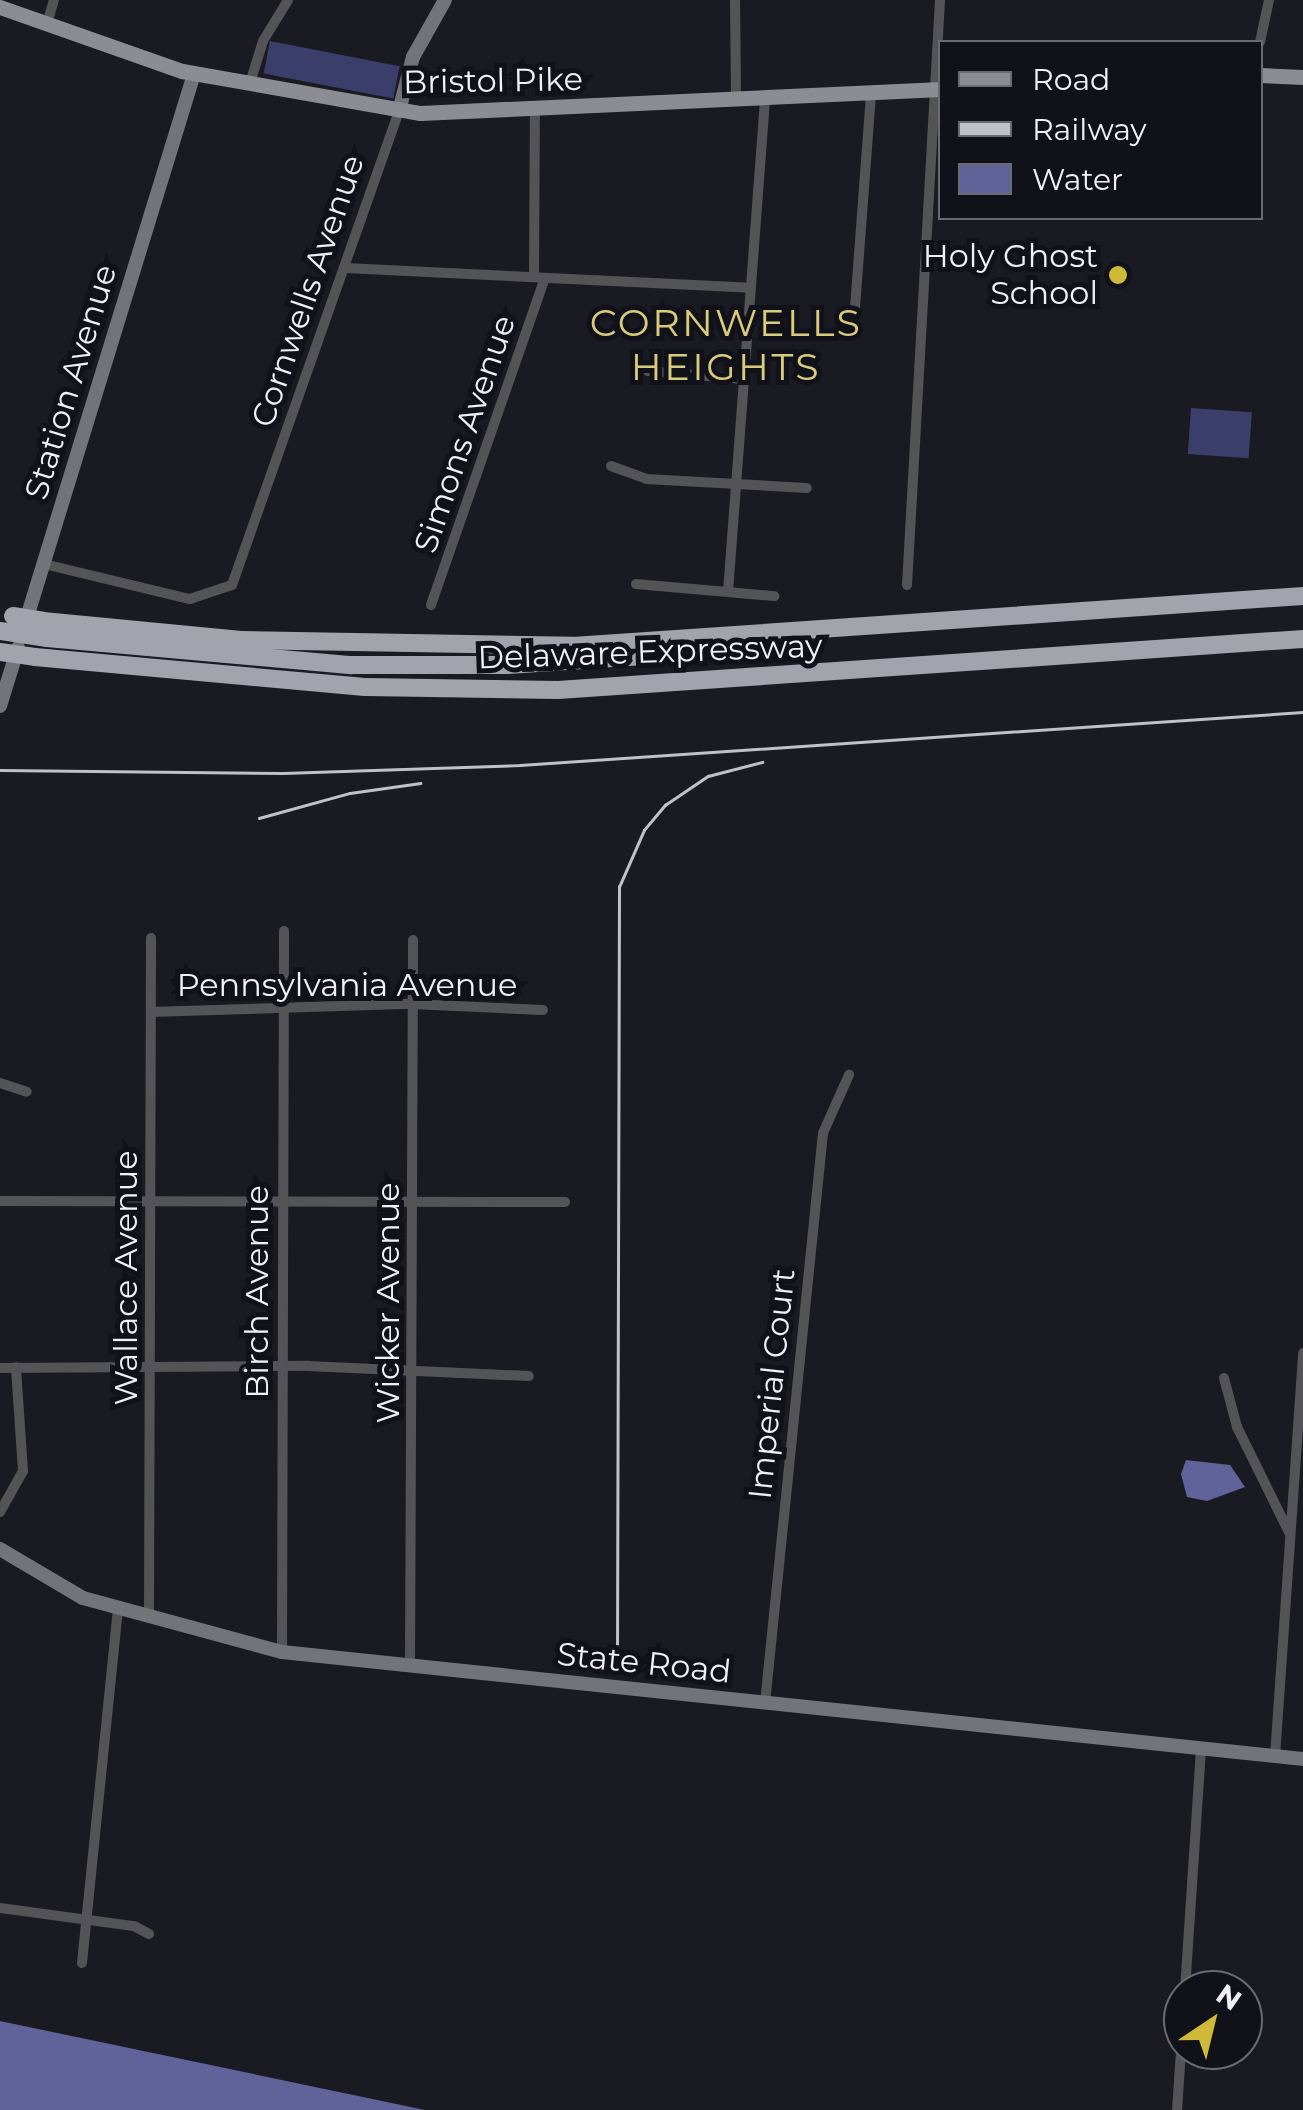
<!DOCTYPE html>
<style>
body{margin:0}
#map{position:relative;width:1303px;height:2110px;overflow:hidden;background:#1a1b22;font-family:Montserrat,sans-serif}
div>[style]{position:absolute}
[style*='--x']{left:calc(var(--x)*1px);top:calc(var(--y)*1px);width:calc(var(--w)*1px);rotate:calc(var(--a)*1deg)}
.green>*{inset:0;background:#3b3e6a;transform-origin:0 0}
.water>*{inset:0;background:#5f639a}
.street>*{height:10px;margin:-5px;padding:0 5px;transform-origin:5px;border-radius:5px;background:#545458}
.secondary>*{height:14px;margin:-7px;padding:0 7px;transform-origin:7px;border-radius:7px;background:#73747a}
.primary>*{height:15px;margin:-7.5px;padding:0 7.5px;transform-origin:7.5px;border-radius:7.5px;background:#8c8d94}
.highway>*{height:18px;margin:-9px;padding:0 9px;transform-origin:9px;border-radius:9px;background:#a2a4ad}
.rail>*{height:2.5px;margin:-1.25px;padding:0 1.25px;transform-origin:1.25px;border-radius:1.25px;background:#c1c2c7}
.highway-bridge>*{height:18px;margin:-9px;padding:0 9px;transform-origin:9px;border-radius:9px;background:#a2a4ad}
.dots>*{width:28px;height:28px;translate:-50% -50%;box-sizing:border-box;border:5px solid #111219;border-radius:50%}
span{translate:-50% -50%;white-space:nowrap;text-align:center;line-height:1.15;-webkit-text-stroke:10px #111219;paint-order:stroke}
.street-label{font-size:32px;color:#f0f1f6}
.poi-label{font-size:32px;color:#f0f1f6}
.right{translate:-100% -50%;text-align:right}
.quarter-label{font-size:38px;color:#d9cb7d;letter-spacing:2.5px}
.legend{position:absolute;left:938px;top:40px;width:325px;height:180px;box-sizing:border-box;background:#111219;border:2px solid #6a6b71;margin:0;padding:12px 18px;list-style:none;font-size:30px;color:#f0f1f6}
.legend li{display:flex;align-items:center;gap:20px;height:50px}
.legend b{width:50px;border:2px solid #6a6b71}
.north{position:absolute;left:1163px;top:1970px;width:100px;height:100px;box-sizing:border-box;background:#111219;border:2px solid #6a6b71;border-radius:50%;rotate:35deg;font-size:28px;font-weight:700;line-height:40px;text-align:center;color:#f0f1f6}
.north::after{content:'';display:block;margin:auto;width:35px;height:45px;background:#ceb938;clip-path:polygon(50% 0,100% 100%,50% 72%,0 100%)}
</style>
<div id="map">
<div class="green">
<div style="left:270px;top:41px;width:132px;height:33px;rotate:11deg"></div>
<div style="left:1191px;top:408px;width:61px;height:46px;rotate:4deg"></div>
</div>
<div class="water">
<div style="clip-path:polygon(1186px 1460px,1230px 1465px,1245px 1487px,1207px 1501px,1187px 1497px,1181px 1474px)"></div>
<div style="clip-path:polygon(0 2021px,425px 2110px,0 2110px)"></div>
</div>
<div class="street">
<div style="--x:735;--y:0;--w:99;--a:89.4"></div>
<div style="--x:47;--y:24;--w:25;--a:-74"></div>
<div style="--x:1260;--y:42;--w:43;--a:-77.9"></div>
<div style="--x:250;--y:83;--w:44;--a:-72.8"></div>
<div style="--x:263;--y:41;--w:48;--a:-58.6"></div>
<div style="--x:345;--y:268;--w:406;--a:2.8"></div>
<div style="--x:534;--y:277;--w:167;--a:-89.7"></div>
<div style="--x:853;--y:334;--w:243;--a:-85.7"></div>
<div style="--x:648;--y:371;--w:95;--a:4.8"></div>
<div style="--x:611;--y:466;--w:37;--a:20"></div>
<div style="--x:646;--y:479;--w:161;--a:3.2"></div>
<div style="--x:44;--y:564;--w:150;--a:13.5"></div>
<div style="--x:190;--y:599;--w:44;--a:-18.4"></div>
<div style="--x:232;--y:585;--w:503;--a:-70.59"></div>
<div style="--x:636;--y:584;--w:139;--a:5"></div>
<div style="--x:907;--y:585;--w:586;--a:-86.77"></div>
<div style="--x:728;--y:592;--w:495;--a:-85.7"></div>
<div style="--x:431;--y:605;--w:346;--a:-70.8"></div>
<div style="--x:151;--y:1012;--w:260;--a:-1.8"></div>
<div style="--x:411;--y:1004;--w:132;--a:2.6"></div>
<div style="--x:0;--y:1083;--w:28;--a:18"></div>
<div style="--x:0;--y:1201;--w:565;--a:0.1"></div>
<div style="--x:0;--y:1368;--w:308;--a:-0.4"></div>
<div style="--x:308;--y:1366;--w:221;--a:2.6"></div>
<div style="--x:1224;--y:1378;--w:51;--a:75.1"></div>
<div style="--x:1237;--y:1427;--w:117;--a:63.7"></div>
<div style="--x:0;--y:1512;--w:47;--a:-60.7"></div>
<div style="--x:23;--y:1471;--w:104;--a:-93.9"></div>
<div style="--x:149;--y:1618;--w:680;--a:-89.83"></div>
<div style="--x:282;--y:1652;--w:721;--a:-89.84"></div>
<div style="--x:410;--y:1667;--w:727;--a:-89.76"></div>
<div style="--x:765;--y:1703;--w:573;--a:-84.19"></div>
<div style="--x:823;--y:1133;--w:64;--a:-65.9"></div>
<div style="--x:1275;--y:1756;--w:404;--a:-86"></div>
<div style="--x:0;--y:1908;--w:135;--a:7.7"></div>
<div style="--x:134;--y:1926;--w:17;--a:28"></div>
<div style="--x:82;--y:1963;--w:356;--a:-84.2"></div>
<div style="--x:1185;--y:1990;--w:242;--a:-86.2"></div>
<div style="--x:1177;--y:2110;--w:88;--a:-86.1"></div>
</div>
<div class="secondary">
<div style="--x:399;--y:111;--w:56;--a:-75.5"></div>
<div style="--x:413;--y:57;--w:65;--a:-60.7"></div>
<div style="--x:24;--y:627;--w:579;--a:-72.91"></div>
<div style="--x:0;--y:706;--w:61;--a:-72.8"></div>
<div style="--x:0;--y:1549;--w:96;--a:30.6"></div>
<div style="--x:83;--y:1598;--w:206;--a:15.2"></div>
<div style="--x:282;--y:1652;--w:1027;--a:5.98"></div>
</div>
<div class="primary">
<div style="--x:0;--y:7;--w:193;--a:19.4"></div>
<div style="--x:182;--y:71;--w:242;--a:10"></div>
<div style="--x:420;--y:113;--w:522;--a:-2.64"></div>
<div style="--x:1260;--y:75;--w:43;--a:2.7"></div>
</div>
<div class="highway">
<div style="--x:43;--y:621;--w:199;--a:5.5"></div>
<div style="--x:241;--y:640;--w:332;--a:1"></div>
<div style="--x:573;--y:646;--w:732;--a:-3.92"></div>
<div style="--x:47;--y:638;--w:306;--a:5.1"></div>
<div style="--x:352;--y:665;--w:155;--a:0"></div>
<div style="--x:507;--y:665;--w:152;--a:-3.8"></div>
<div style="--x:35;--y:657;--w:331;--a:5.2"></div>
<div style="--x:365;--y:687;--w:193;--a:0.9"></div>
<div style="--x:558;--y:690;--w:747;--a:-3.92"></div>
</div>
<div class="rail">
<div style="--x:0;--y:770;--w:283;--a:0.6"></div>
<div style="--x:283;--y:773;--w:237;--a:-1.9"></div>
<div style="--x:520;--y:765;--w:785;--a:-3.87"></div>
<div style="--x:259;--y:818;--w:94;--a:-15.4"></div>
<div style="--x:350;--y:793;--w:71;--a:-8.1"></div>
<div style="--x:617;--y:1654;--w:767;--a:-89.85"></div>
<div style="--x:619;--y:887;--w:62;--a:-66.3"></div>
<div style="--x:644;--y:830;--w:33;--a:-50"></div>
<div style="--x:665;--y:805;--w:52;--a:-34"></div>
<div style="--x:708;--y:776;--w:56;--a:-14.5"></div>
</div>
<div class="highway-bridge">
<div style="--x:13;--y:616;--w:30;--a:9"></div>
<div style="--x:0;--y:631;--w:48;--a:8.5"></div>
<div style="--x:0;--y:652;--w:35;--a:8"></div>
</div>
<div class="dots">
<div style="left:1118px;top:275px;background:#ceb938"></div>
</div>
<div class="street-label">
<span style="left:493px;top:81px;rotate:-1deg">Bristol Pike</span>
<span style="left:308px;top:291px;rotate:-71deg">Cornwells Avenue</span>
<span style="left:71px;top:382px;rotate:-73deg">Station Avenue</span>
<span style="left:465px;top:434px;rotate:-71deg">Simons Avenue</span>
<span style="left:650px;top:652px;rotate:-2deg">Delaware Expressway</span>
<span style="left:347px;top:985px">Pennsylvania Avenue</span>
<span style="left:126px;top:1278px;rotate:-90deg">Wallace Avenue</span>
<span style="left:257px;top:1292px;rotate:-90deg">Birch Avenue</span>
<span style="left:388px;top:1303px;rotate:-90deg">Wicker Avenue</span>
<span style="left:772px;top:1384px;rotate:-84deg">Imperial Court</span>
<span style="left:644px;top:1663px;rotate:6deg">State Road</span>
</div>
<div class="poi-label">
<span class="right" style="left:1098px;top:275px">Holy Ghost<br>School</span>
</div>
<div class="quarter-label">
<span style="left:726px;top:345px">CORNWELLS<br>HEIGHTS</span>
</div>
<ul class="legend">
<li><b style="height:12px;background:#8c8d94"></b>Road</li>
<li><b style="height:12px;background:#c1c2c7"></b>Railway</li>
<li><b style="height:28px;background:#5f639a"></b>Water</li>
</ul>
<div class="north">N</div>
</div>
